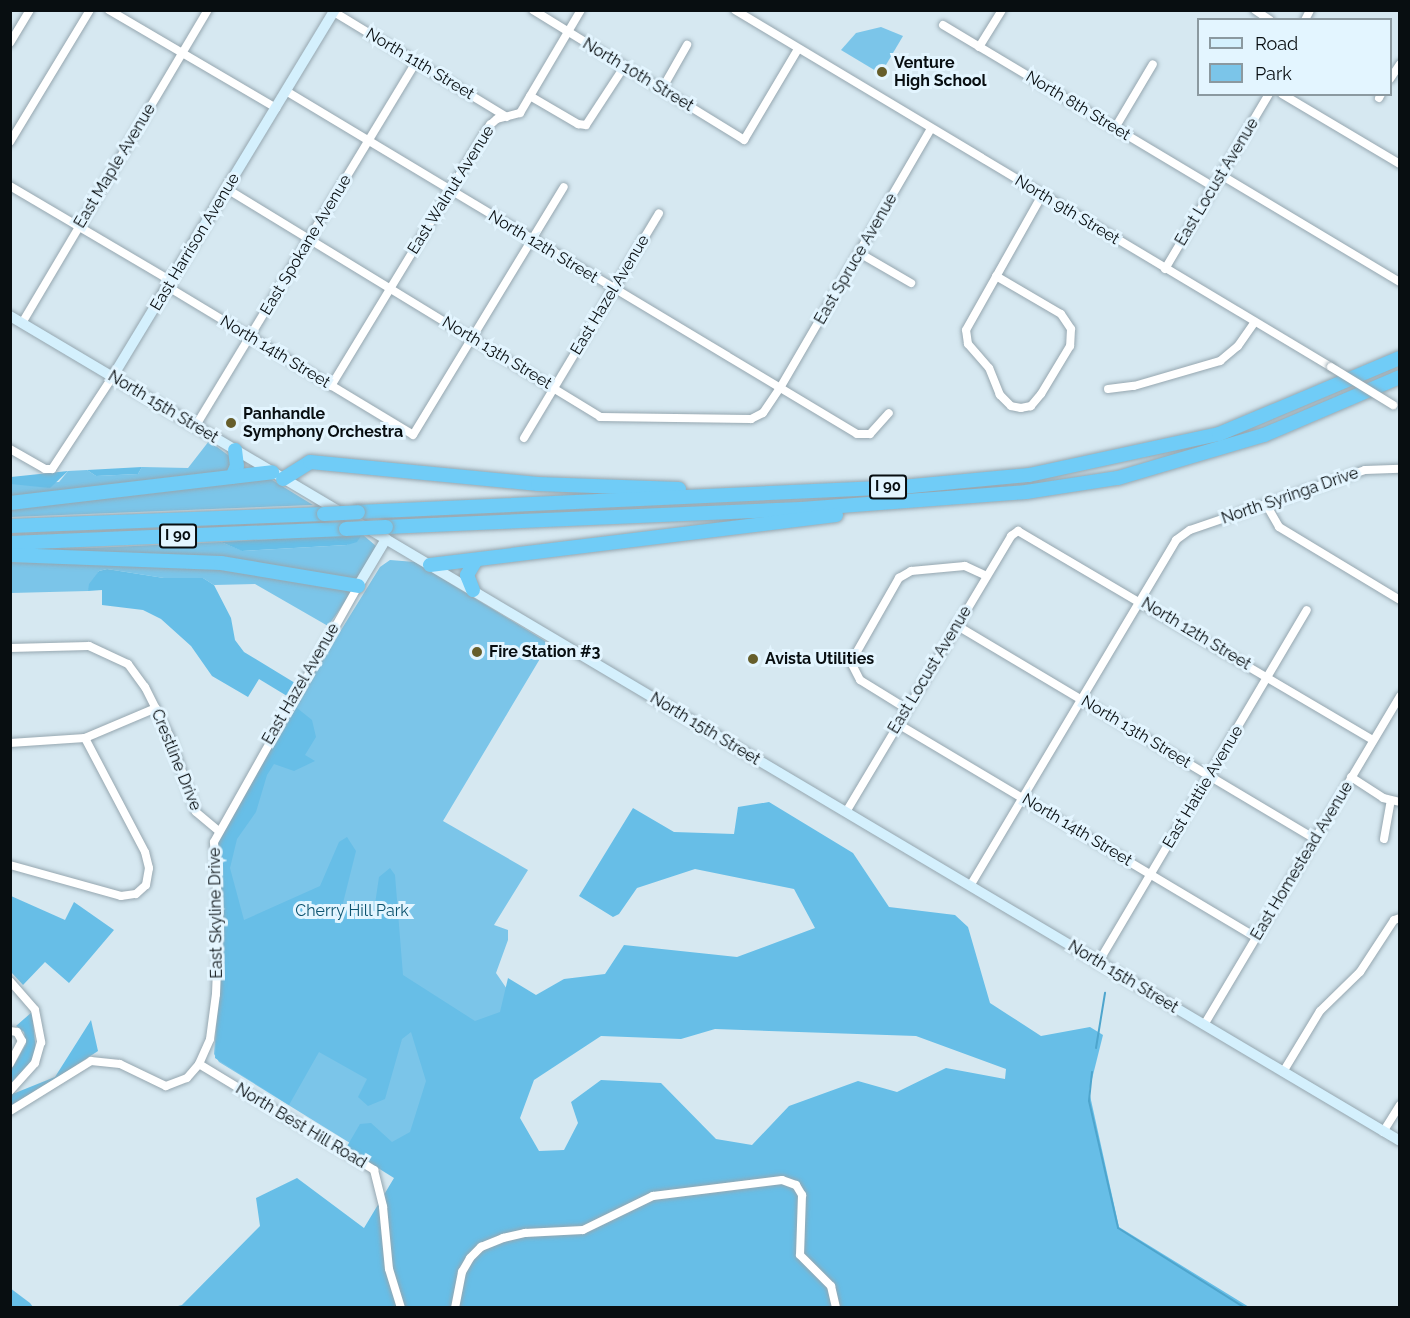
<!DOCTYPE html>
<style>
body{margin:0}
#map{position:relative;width:1410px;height:1318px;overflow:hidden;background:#d6e8f1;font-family:Raleway,sans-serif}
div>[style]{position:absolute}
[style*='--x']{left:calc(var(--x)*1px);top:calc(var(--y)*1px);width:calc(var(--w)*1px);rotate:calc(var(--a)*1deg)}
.green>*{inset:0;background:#7bc5e9}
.forest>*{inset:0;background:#67bee7}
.stream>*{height:2px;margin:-1px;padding:0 1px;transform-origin:1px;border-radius:1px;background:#4ea5cd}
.roads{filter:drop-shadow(0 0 2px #96a7b0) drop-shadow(0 0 2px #96a7b0)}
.street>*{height:8px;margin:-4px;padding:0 4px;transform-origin:4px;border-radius:4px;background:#fff}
.secondary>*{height:10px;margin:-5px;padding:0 5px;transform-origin:5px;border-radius:5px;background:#d4f0fd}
.highway>*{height:14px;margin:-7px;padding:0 7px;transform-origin:7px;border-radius:7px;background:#70ccf7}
.bridges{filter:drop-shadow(0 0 2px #96a7b0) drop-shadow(0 0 2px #96a7b0)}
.street-bridge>*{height:8px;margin:-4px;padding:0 4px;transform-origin:4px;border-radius:4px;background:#fff}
.highway-bridge>*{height:14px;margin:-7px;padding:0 7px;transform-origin:7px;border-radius:7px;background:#70ccf7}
.dots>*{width:16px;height:16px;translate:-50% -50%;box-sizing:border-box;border:3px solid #e3f5ff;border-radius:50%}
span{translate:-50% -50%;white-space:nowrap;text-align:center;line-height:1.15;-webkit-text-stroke:6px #e3f5ff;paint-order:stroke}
.shield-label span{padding:2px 4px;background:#e3f5ff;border:2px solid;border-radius:4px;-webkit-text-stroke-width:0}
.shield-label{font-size:15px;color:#080e11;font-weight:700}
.poi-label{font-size:16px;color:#080e11;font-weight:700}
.left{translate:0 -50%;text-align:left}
.street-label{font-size:16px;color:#080e11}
.park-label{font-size:16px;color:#0d5470}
.frame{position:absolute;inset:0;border:12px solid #080e11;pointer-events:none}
.legend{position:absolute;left:1197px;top:18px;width:195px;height:78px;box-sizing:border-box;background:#e3f5ff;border:2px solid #8b99a0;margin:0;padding:8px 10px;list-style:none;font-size:18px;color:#080e11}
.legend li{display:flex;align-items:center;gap:12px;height:30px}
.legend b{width:30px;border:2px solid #8b99a0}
</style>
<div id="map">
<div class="green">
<div style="clip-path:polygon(881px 27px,903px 36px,883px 70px,876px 71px,841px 50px,856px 33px)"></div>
<div style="clip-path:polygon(209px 441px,232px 458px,228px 472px,11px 500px,11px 484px,59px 482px,68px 471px,87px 470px,96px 476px,138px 474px,142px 467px,188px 468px)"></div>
<div style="clip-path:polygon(269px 478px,313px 505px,11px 517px,11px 508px)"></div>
<div style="clip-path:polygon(362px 534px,376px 546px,359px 578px,345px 579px,24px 551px,221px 542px,243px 551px,347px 545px)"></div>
<div style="clip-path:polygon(390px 560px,415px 562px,545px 641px,547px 647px,443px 821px,528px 870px,494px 925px,508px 930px,508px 940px,496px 973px,509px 992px,507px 1006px,397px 1172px,219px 1062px,214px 1054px,224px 919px,217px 852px,270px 745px,380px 567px)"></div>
<div style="clip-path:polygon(10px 562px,191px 565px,258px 573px,352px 592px,328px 626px,255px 584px,214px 585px,203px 578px,164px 578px,107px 569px,99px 571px,88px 591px,11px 593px)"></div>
</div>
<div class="forest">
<div style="clip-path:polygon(142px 467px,138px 474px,96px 476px,87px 470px)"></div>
<div style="clip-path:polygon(68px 471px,50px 488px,11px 484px,11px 477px)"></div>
<div style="clip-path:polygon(362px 534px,357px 542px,347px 545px,242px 551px,221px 542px)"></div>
<div style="clip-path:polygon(107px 569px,164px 578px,203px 578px,214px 585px,231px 618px,235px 640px,244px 652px,295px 683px,287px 696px,259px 679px,248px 697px,212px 676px,191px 646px,161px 619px,143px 610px,102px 605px,102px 590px,88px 591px,89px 584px,99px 571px)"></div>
<div style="clip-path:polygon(evenodd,297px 708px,312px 720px,316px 737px,305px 755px,315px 761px,294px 771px,274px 764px,267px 775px,256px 812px,237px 839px,230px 868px,244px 920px,320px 886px,339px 842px,347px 837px,356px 851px,342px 907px,360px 914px,375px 904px,379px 877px,390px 868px,395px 875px,403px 975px,475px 1021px,500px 1012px,508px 978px,536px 995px,564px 979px,605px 974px,624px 945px,737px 957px,815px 928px,794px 889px,695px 869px,637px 888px,619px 914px,613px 917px,579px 896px,633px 808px,674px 832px,734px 834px,738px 807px,769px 802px,853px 853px,889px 907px,955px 915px,968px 927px,990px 1003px,1041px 1036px,1090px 1027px,1103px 1035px,1089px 1091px,1119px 1227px,1249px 1307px,170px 1308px,182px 1305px,260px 1226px,256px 1198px,297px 1178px,364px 1228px,394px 1178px,346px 1148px,360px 1124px,371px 1123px,392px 1142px,410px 1132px,426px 1081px,411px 1032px,402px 1039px,385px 1099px,368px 1106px,358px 1097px,367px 1079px,319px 1052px,289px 1105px,215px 1058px,224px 919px,218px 841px,290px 710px,297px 708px,715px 1029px,916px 1036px,1006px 1069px,1005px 1079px,946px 1068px,897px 1092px,858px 1081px,789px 1106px,752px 1145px,716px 1139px,661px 1083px,601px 1080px,571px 1102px,578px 1123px,564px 1150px,539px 1151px,520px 1118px,534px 1080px,601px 1036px,681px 1039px,715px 1029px)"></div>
<div style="clip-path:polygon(11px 896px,65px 920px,74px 902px,114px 930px,69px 983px,45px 962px,23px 985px,11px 972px)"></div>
<div style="clip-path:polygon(32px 1012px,36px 1051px,28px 1067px,11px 1083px,11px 1070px,26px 1044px,24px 1032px,16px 1026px)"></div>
<div style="clip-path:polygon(91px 1020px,98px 1051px,11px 1108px,11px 1091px,15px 1093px,55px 1077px)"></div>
<div style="clip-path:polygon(10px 1288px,30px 1303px,33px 1307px,11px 1307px)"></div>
</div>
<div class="stream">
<div style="--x:1096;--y:1048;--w:56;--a:-80.7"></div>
<div style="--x:1092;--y:1072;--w:29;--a:96"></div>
<div style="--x:1089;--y:1101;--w:130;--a:77.1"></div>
<div style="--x:1118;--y:1228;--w:150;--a:32.2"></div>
</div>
<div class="roads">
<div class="street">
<div style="--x:109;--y:10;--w:194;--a:30.4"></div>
<div style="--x:533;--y:10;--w:248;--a:31.6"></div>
<div style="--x:744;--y:140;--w:106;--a:-59.3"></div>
<div style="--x:735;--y:10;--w:695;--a:30.92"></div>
<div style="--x:1255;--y:10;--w:18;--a:34"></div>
<div style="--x:334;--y:12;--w:202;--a:31.3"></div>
<div style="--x:1305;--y:20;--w:11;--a:-63"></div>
<div style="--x:943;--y:25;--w:316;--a:30.9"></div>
<div style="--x:10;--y:43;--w:39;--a:-59"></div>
<div style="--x:979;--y:47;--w:44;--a:-58.1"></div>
<div style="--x:1390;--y:79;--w:18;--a:-56"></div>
<div style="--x:662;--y:89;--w:51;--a:-60.4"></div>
<div style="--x:286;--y:91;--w:666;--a:30.99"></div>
<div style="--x:857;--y:434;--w:13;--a:0"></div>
<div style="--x:870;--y:434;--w:28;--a:-48"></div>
<div style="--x:1282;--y:94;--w:137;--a:30.7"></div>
<div style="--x:530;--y:96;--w:56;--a:30.3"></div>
<div style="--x:578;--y:124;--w:8;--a:7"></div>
<div style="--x:586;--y:125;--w:69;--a:-56.8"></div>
<div style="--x:1379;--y:98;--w:4;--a:-63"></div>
<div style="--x:1115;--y:128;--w:74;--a:-59.3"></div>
<div style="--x:10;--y:142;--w:154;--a:-58.8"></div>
<div style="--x:1221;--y:175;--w:209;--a:30.9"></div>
<div style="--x:10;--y:186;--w:187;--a:30.5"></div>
<div style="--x:227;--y:189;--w:437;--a:31.4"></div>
<div style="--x:600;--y:417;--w:151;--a:0.8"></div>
<div style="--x:751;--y:419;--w:13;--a:-27"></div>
<div style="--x:763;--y:413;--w:30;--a:-56"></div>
<div style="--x:780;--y:388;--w:300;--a:-59.8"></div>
<div style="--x:861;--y:254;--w:58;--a:30.1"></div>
<div style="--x:1165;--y:269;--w:204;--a:-59.3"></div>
<div style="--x:996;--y:276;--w:75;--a:30.3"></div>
<div style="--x:1061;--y:314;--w:18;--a:56"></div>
<div style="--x:1071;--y:329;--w:17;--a:93"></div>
<div style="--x:1070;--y:346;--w:56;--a:121.1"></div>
<div style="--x:1041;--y:394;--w:16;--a:130"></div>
<div style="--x:1031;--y:406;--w:10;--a:169"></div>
<div style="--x:1021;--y:408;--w:10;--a:-169"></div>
<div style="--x:1011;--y:406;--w:16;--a:-135"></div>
<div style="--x:1000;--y:395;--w:29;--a:-112"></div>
<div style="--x:989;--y:368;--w:32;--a:-131"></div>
<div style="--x:968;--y:344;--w:14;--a:-98"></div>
<div style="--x:966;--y:330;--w:155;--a:-60.6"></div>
<div style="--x:168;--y:287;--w:286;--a:31.1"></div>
<div style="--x:413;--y:435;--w:290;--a:-58.7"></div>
<div style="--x:22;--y:323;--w:364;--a:-59.3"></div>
<div style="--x:331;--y:386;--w:306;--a:-58.7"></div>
<div style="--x:490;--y:125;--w:9;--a:-41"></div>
<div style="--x:497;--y:119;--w:24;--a:-15"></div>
<div style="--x:520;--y:113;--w:120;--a:-59.4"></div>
<div style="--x:1108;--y:389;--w:26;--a:-7"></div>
<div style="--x:1134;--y:386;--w:90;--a:-16.2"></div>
<div style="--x:1220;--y:361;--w:23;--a:-40"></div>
<div style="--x:1238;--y:346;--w:28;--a:-55"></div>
<div style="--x:195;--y:427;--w:427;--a:-58.8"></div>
<div style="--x:524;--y:438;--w:262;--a:-59"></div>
<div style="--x:10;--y:449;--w:40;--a:29.7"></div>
<div style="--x:45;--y:469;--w:7;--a:0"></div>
<div style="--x:52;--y:469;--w:111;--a:-56.7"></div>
<div style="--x:1267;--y:506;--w:24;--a:60"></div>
<div style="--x:1279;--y:527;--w:141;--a:31.1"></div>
<div style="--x:956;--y:625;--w:418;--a:30.8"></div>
<div style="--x:10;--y:648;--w:79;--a:-1.5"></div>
<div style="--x:89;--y:646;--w:43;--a:24.8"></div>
<div style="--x:128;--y:664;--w:29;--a:54"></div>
<div style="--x:145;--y:687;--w:56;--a:63.4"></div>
<div style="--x:170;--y:737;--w:79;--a:70.9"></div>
<div style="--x:196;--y:812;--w:30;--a:40"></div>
<div style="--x:907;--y:709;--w:55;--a:-148.3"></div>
<div style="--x:860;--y:680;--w:20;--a:-117"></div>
<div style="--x:851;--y:662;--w:97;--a:-60.3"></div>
<div style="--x:899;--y:578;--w:14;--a:-30"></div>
<div style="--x:911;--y:571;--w:54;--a:-5.3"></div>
<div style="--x:965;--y:566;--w:23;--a:25"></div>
<div style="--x:898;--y:724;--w:417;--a:30.8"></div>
<div style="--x:10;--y:743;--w:75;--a:-3.8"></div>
<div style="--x:85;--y:738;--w:77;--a:-22.9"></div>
<div style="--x:1351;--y:777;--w:38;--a:33"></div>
<div style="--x:1383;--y:798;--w:17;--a:13"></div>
<div style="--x:846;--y:812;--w:322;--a:-59.1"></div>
<div style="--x:1011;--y:536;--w:9;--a:-36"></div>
<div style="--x:1018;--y:531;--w:412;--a:30.5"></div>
<div style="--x:1384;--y:839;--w:39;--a:-80"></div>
<div style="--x:10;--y:865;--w:115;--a:15.6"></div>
<div style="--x:121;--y:896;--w:15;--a:-8"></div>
<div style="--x:136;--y:894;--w:13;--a:-42"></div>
<div style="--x:146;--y:885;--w:17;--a:-80"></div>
<div style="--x:149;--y:868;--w:16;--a:-104"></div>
<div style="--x:145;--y:852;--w:129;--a:-117.8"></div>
<div style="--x:970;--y:886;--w:403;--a:-59.2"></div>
<div style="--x:1176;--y:540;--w:17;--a:-36"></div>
<div style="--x:1190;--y:530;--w:185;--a:-18.9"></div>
<div style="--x:1365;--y:470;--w:35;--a:-2"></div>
<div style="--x:1098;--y:963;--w:410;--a:-59.4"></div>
<div style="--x:10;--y:981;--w:38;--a:49"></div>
<div style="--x:35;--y:1010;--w:33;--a:79"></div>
<div style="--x:41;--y:1042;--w:22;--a:106"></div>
<div style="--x:35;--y:1063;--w:38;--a:132"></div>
<div style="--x:1204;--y:1025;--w:383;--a:-59.2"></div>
<div style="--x:10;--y:1031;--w:7;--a:8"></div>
<div style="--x:17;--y:1032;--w:10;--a:61"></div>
<div style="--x:22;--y:1041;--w:26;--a:118"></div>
<div style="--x:199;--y:1064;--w:205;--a:31.2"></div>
<div style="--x:374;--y:1170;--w:38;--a:76"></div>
<div style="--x:383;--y:1207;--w:62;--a:84.5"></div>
<div style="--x:389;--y:1269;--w:41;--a:72.9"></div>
<div style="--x:1283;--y:1072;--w:71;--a:-58.8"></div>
<div style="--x:1320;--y:1011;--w:56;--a:-44.3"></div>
<div style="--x:1360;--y:972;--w:62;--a:-56.8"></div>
<div style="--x:1394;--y:920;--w:6;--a:-18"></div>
<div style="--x:10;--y:1111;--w:95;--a:-31.7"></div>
<div style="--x:91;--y:1061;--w:29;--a:6"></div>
<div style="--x:120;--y:1064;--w:51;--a:25.6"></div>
<div style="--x:166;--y:1086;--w:22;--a:-21"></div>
<div style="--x:187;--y:1078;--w:18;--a:-49"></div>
<div style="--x:199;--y:1064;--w:27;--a:-66"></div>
<div style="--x:210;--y:1039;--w:45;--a:-82.4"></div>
<div style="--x:216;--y:994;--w:74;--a:-87.7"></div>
<div style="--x:219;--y:920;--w:78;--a:-93.7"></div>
<div style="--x:214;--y:842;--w:294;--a:-60.6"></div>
<div style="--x:1383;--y:1132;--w:32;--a:-58"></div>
<div style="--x:455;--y:1308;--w:37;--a:-79"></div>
<div style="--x:462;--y:1272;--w:16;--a:-60"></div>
<div style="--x:470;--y:1258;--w:16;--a:-45"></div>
<div style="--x:481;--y:1247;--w:24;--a:-22"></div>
<div style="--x:503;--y:1238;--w:23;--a:-13"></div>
<div style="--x:525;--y:1233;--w:58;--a:-3"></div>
<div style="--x:583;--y:1230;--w:78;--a:-25.9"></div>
<div style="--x:653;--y:1196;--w:130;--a:-7.1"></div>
<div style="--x:782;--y:1180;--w:15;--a:20"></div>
<div style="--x:796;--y:1185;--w:12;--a:59"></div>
<div style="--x:802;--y:1195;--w:60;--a:91.9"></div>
<div style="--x:800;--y:1255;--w:44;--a:45"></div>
<div style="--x:831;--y:1286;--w:23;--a:77"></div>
</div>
<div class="secondary">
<div style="--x:10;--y:316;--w:1616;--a:30.69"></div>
<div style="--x:113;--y:376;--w:428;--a:-58.8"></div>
<div style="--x:358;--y:586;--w:55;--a:-59.2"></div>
</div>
<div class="highway">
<div style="--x:232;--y:477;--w:12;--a:-66"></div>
<div style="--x:237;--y:466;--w:16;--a:-97"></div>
<div style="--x:283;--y:479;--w:32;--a:-32"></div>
<div style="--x:310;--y:462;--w:229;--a:5.5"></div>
<div style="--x:538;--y:484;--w:141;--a:2"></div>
<div style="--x:10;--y:503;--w:264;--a:-6.7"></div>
<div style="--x:358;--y:512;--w:544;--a:-2.64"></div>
<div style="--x:901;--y:487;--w:129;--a:-5.4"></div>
<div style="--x:1029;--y:475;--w:194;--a:-12.2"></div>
<div style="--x:1219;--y:434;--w:196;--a:-22.8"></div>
<div style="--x:10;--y:526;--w:314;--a:-2.2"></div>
<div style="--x:386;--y:527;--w:415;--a:-2.5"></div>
<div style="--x:801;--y:509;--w:226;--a:-4.3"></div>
<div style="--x:1026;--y:492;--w:93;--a:-8.7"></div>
<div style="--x:1118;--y:478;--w:152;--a:-16.4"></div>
<div style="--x:1264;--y:435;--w:148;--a:-23.1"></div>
<div style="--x:10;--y:543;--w:336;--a:-2.4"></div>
<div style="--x:10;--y:555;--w:211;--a:2.2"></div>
<div style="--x:221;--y:563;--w:139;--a:9.5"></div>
<div style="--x:430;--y:565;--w:409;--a:-7"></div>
<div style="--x:473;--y:590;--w:16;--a:-112"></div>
<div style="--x:467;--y:575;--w:17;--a:-59"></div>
</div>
</div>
<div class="bridges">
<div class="street-bridge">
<div style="--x:1331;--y:367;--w:73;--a:31.5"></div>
</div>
<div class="highway-bridge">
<div style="--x:324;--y:514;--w:34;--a:-3"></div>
<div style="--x:346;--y:529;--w:40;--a:-2.9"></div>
</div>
</div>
<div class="dots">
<div style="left:882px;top:72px;background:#665e2b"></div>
<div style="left:231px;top:423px;background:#665e2b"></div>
<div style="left:477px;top:652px;background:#665e2b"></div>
<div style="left:753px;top:659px;background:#665e2b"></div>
</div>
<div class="shield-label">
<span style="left:888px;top:487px">I 90</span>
<span style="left:178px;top:536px">I 90</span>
</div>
<div class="poi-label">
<span class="left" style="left:894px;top:72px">Venture<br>High School</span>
<span class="left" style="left:243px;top:423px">Panhandle<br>Symphony Orchestra</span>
<span class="left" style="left:489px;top:652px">Fire Station #3</span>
<span class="left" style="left:765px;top:659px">Avista Utilities</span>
</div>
<div class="street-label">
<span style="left:420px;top:64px;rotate:31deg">North 11th Street</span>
<span style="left:638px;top:75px;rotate:31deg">North 10th Street</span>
<span style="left:1078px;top:106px;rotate:31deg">North 8th Street</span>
<span style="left:115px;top:166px;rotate:-59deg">East Maple Avenue</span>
<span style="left:1217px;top:182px;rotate:-59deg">East Locust Avenue</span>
<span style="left:451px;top:190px;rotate:-58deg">East Walnut Avenue</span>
<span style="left:1067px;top:210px;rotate:31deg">North 9th Street</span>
<span style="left:195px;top:242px;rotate:-59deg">East Harrison Avenue</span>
<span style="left:306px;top:245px;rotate:-59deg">East Spokane Avenue</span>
<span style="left:543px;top:247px;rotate:31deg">North 12th Street</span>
<span style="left:856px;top:259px;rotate:-60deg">East Spruce Avenue</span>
<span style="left:610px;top:295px;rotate:-59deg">East Hazel Avenue</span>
<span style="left:275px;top:352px;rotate:31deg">North 14th Street</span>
<span style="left:497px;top:353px;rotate:31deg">North 13th Street</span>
<span style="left:163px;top:407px;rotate:31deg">North 15th Street</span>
<span style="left:1290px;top:496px;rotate:-19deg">North Syringa Drive</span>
<span style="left:1196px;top:634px;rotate:31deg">North 12th Street</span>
<span style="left:930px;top:670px;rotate:-59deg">East Locust Avenue</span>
<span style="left:301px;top:684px;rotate:-60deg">East Hazel Avenue</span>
<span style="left:705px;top:729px;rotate:31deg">North 15th Street</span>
<span style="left:1136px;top:732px;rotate:31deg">North 13th Street</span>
<span style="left:176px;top:760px;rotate:68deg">Crestline Drive</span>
<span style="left:1203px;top:787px;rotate:-59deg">East Hattie Avenue</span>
<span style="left:1077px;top:830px;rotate:31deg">North 14th Street</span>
<span style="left:1302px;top:861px;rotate:-59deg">East Homestead Avenue</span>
<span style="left:216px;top:913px;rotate:-91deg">East Skyline Drive</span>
<span style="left:1123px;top:977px;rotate:31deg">North 15th Street</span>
<span style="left:301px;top:1126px;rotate:31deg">North Best Hill Road</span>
</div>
<div class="park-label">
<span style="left:352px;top:911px">Cherry Hill Park</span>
</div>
<div class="frame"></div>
<ul class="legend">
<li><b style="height:8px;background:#d4f0fd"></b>Road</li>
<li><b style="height:16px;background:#7bc5e9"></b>Park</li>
</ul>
</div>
